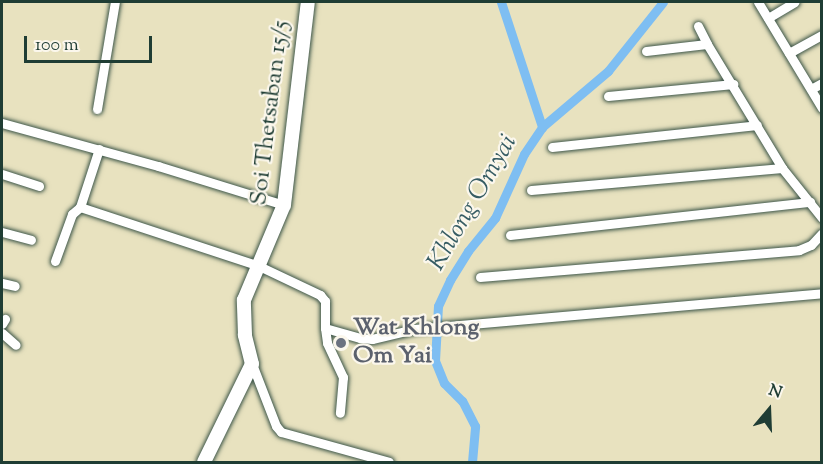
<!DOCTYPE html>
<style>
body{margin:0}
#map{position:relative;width:823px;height:464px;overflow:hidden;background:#e8e2bf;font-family:"Sorts Mill Goudy",serif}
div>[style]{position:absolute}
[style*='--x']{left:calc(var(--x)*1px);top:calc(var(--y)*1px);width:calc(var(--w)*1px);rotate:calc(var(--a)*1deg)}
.canal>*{height:9px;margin:-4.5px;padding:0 4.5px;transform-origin:4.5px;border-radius:4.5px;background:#7ebef2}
.roads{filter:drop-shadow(0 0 2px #3d5649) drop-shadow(0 0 2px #3d5649)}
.street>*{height:9px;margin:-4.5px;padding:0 4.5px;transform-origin:4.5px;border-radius:4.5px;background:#fff}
.secondary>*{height:14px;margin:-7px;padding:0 7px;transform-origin:7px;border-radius:7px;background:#fff}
.dots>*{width:16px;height:16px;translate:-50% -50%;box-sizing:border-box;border:3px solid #fbf7ec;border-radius:50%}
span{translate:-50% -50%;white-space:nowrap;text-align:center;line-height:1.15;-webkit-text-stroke:4.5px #fbf7ec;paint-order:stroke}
.street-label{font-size:24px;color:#1f3d34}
.worship-label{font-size:24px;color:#5b616d;font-weight:700}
.left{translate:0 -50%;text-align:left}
.water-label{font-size:26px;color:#375d64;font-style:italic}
.frame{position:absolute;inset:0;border:3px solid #1f3d34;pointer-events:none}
.north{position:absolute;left:739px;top:380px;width:60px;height:60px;-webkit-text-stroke:4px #fbf7ec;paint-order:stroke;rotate:19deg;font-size:16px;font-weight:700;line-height:24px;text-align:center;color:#1f3d34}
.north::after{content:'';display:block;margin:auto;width:21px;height:27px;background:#1f3d34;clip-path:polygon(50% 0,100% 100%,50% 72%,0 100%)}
.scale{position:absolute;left:24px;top:36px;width:128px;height:27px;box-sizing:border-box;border:3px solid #1f3d34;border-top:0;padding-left:8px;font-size:18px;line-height:21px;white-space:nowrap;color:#1f3d34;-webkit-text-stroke:4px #fbf7ec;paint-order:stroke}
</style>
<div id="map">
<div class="canal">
<div style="--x:501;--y:2;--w:132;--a:71.8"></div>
<div style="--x:472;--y:462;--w:36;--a:-85"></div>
<div style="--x:475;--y:426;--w:28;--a:-117"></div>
<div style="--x:462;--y:401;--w:25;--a:-135"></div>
<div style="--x:444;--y:383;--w:24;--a:-112"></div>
<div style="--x:435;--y:361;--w:55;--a:-86.9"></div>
<div style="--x:438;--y:306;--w:29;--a:-65"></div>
<div style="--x:450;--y:280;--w:34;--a:-58"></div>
<div style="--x:468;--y:251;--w:43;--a:-50.7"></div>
<div style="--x:495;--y:218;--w:70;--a:-65.6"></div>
<div style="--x:524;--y:154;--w:32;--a:-56"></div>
<div style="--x:542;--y:127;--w:87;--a:-40.3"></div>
<div style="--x:608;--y:71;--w:88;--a:-51.4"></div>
</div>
<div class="roads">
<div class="street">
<div style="--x:758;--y:2;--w:124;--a:58.9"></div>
<div style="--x:768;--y:18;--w:31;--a:-31"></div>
<div style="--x:698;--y:26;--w:20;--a:63"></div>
<div style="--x:646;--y:51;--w:61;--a:-6.5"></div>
<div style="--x:707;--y:44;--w:145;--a:58.8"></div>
<div style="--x:782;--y:168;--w:64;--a:51.3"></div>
<div style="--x:789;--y:53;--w:38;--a:-29"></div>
<div style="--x:811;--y:89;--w:13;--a:-29"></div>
<div style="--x:608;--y:96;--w:126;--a:-5.5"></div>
<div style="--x:97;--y:109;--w:109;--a:-80.5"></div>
<div style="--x:2;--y:123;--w:162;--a:15.4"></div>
<div style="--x:158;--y:166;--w:132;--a:17.2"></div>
<div style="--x:552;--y:147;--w:206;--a:-6.1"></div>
<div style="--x:2;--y:174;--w:39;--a:18"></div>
<div style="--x:531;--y:190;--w:252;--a:-5"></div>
<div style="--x:80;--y:207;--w:61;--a:-71.9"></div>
<div style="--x:2;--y:232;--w:30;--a:15"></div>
<div style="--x:510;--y:235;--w:302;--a:-6.3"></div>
<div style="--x:55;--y:261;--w:50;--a:-70.1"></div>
<div style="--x:72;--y:214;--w:11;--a:-41"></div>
<div style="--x:80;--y:207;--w:188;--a:18.2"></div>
<div style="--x:259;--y:266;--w:68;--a:25.4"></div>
<div style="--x:320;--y:295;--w:8;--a:50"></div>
<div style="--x:325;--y:301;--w:27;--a:90"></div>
<div style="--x:325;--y:328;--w:36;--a:16"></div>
<div style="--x:360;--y:338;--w:12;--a:5"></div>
<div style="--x:372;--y:339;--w:43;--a:-13.4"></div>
<div style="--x:414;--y:329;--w:410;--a:-5"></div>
<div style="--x:480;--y:277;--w:320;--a:-4.8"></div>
<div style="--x:799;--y:250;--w:13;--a:-23"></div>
<div style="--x:811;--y:245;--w:16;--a:-47"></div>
<div style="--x:2;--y:283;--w:13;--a:13"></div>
<div style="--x:2;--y:324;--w:6;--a:-59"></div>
<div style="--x:325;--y:328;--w:15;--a:82"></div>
<div style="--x:327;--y:343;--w:38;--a:65"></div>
<div style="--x:343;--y:377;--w:36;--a:95"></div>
<div style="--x:2;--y:333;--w:18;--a:41"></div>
<div style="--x:252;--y:364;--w:66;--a:68.8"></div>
<div style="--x:276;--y:426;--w:8;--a:50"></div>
<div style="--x:281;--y:432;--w:112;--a:15.5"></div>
</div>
<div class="secondary">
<div style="--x:204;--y:462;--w:109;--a:-63.9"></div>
<div style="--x:252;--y:364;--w:30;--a:-104"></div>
<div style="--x:245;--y:335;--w:35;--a:-92"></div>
<div style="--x:244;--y:300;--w:103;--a:-67.2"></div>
<div style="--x:284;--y:205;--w:204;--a:-83.3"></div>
</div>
</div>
<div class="dots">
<div style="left:341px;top:343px;background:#6b7280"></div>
</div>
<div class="street-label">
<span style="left:271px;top:113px;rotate:-83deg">Soi Thetsaban 15/5</span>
</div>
<div class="worship-label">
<span class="left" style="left:353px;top:343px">Wat Khlong<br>Om Yai</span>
</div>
<div class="water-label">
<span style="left:473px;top:203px;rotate:-60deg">Khlong Omyai</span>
</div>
<div class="frame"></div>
<div class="north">N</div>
<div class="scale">100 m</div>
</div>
